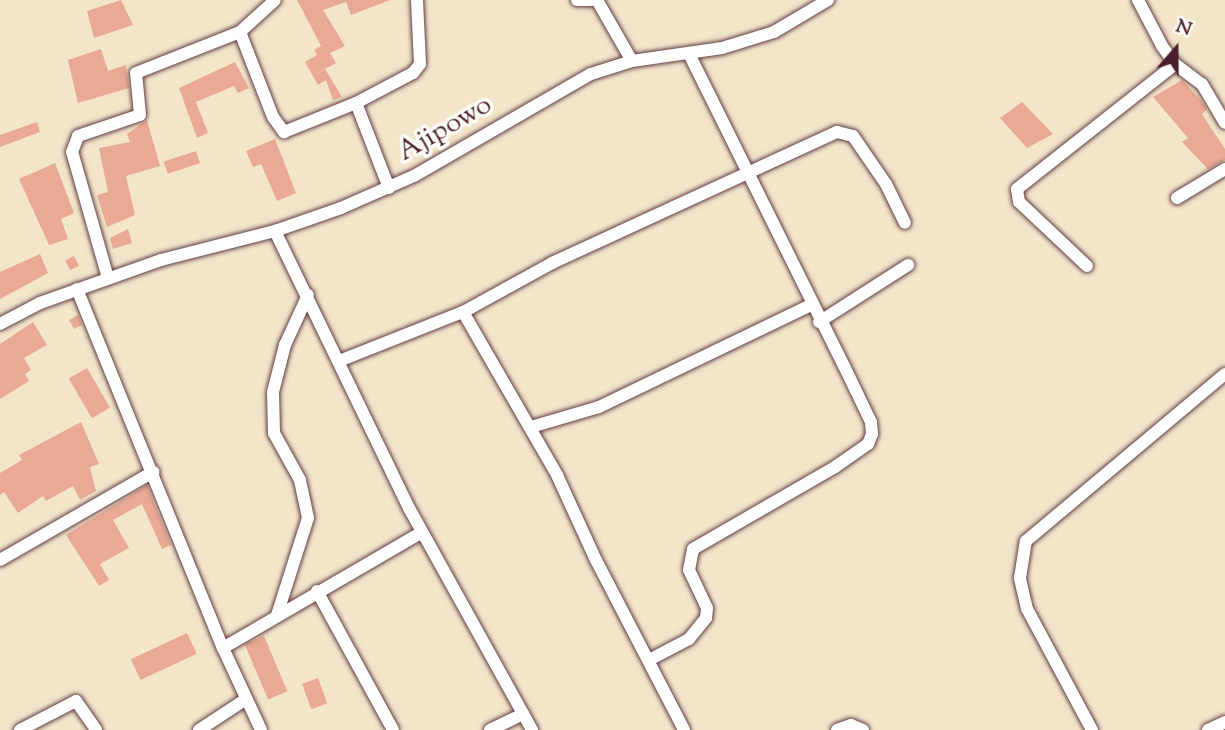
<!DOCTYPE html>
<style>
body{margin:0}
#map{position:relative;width:1225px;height:730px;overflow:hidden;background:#f2e5ca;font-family:"Sorts Mill Goudy",serif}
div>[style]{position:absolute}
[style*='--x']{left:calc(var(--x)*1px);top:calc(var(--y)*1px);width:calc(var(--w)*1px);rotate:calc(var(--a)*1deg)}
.building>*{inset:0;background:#eaa995;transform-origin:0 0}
.roads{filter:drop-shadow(0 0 2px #633d43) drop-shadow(0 0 2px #633d43)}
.minor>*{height:12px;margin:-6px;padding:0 6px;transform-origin:6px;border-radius:6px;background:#fff}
span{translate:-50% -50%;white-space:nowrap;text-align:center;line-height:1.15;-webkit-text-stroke:7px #fdfcf7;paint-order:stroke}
.street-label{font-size:28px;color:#4a1f2b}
.north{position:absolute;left:1141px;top:14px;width:70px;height:70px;-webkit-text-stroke:5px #fdfcf7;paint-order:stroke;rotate:20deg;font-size:19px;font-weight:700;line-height:28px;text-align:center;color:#4a1f2b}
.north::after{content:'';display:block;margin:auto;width:24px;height:32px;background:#4a1f2b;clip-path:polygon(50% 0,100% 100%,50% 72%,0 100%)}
</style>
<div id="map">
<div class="building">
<div style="clip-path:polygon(121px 0,133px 25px,94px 38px,87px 11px)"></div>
<div style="clip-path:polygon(297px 0,390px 0,351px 15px,346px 2px,323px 10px,345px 46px,330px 53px,336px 63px,325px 69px,342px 97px,333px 100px,326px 80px,318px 85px,305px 62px,317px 55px,314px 50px,321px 46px)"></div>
<div style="clip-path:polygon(101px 49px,108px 71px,126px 65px,129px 88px,78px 103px,68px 60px)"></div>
<div style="clip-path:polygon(235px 62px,249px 88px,238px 93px,234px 86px,196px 102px,208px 133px,197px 138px,179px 88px)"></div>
<div style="clip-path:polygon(1182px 80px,1201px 100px,1207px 109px,1202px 114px,1225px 149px,1225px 160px,1208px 169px,1182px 142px,1188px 138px,1153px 97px)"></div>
<div style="clip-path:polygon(1022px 102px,1053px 134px,1027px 148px,1000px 118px)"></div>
<div style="clip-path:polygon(147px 120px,160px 166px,126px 176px,135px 215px,107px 227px,97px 195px,108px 192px,99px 148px,130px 142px,127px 134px)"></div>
<div style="clip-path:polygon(37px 122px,40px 132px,0 147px,0 135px)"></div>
<div style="clip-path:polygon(275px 139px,296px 193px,277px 201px,261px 164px,253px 167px,246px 151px)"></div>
<div style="left:196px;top:151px;width:13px;height:34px;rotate:72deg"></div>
<div style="clip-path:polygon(55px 163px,74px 213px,61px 219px,68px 239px,49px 245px,19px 179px)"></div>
<div style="clip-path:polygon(128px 229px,132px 243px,113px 249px,110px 238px)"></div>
<div style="clip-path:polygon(40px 254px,48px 273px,0 299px,0 272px)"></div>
<div style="left:74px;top:256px;width:11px;height:10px;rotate:63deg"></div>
<div style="clip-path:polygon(78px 315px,82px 325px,74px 329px,69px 320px)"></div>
<div style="clip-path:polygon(33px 322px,47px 345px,24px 358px,31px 370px,25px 374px,29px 381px,0 399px,0 344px)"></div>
<div style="left:87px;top:368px;width:46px;height:21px;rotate:60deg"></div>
<div style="clip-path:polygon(81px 422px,99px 464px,90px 467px,96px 491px,80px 500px,73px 486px,46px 501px,43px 496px,18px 513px,4px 492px,0 495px,0 473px,22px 460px,19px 455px)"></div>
<div style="clip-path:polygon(147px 485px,171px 545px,162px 549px,142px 504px,113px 520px,129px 548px,100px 564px,109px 580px,99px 586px,66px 535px)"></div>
<div style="left:187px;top:633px;width:23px;height:62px;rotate:65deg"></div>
<div style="left:264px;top:636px;width:60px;height:21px;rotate:67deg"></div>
<div style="left:318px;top:678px;width:27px;height:17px;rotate:70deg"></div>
</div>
<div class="roads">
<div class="minor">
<div style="--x:577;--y:0;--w:15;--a:0"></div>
<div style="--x:597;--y:0;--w:70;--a:60.2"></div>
<div style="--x:1138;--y:0;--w:52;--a:62.4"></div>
<div style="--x:1162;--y:46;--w:22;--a:54"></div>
<div style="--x:1175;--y:64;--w:34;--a:37"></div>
<div style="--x:1202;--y:84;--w:45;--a:59.5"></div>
<div style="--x:240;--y:32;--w:91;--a:68.8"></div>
<div style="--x:273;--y:117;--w:19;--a:54"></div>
<div style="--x:284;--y:132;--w:78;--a:-21.9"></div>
<div style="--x:389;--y:188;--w:91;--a:-111.2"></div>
<div style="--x:356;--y:103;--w:64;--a:-27.8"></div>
<div style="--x:413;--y:73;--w:11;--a:-52"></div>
<div style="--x:420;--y:64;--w:64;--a:-92.7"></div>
<div style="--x:1177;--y:198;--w:56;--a:-31.1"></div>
<div style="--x:275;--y:231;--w:308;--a:64.2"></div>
<div style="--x:409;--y:508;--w:254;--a:61"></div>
<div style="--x:1087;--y:266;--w:93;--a:-136.7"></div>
<div style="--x:1019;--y:202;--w:13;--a:-99"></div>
<div style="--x:1017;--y:189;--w:201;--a:-38.3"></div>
<div style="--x:108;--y:278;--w:131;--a:-105.9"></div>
<div style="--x:72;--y:152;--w:17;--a:-69"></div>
<div style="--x:78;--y:136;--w:65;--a:-18.7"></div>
<div style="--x:140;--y:115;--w:42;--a:-95.4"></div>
<div style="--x:136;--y:73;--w:112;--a:-21.5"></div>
<div style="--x:240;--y:32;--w:47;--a:-42.4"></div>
<div style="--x:77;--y:289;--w:388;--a:67.9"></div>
<div style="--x:223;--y:648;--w:90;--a:65.1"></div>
<div style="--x:463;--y:312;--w:188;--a:60"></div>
<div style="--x:557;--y:475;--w:94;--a:65.4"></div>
<div style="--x:596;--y:560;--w:191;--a:62.6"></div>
<div style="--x:819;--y:322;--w:106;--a:-32.6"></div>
<div style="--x:0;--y:324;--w:45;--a:-27.7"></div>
<div style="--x:40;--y:303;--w:128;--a:-19.6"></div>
<div style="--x:161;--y:260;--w:118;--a:-14.3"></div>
<div style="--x:275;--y:231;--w:70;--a:-19.2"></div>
<div style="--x:341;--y:208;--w:80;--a:-23.7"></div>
<div style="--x:414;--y:176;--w:204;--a:-30"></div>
<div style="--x:591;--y:74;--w:43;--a:-17.6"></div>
<div style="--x:632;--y:61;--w:91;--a:-8.2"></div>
<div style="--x:722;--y:48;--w:54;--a:-17.1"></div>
<div style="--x:774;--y:32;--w:63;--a:-30.7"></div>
<div style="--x:339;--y:361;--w:133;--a:-21.6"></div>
<div style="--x:463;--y:312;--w:102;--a:-28.8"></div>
<div style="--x:552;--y:263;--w:314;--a:-24.7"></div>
<div style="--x:837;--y:132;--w:16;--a:14"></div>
<div style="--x:853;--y:136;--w:58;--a:55.5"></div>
<div style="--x:886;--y:184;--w:43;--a:64"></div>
<div style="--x:531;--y:427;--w:71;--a:-16.4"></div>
<div style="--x:599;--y:407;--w:235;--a:-25.7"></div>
<div style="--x:0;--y:560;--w:177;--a:-29.9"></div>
<div style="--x:317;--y:591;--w:158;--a:61.3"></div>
<div style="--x:277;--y:615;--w:102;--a:-72.3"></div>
<div style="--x:308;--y:518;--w:39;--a:-102"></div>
<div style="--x:300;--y:480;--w:54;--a:-119"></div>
<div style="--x:274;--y:433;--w:41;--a:-91.4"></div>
<div style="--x:273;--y:392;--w:49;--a:-75.7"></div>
<div style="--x:285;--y:345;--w:55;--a:-65.3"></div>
<div style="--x:223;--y:648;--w:230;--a:-30.2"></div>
<div style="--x:651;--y:659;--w:43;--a:-27.8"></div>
<div style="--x:689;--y:639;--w:27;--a:-51"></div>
<div style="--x:706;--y:618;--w:10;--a:-84"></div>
<div style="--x:707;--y:608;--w:42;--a:-115.3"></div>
<div style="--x:689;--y:570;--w:21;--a:-79"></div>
<div style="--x:693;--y:549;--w:164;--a:-30"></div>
<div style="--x:835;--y:467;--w:40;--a:-34.9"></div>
<div style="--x:868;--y:444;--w:11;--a:-68"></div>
<div style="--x:872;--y:434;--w:12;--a:-95"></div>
<div style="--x:871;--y:422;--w:62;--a:-115.7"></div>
<div style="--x:844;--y:366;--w:348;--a:-116.4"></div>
<div style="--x:20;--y:730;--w:63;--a:-27.4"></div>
<div style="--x:76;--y:701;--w:35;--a:55"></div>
<div style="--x:199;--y:730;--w:56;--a:-33.4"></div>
<div style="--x:490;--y:730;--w:37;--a:-26"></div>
<div style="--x:837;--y:730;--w:15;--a:-20"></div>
<div style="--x:851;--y:725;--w:13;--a:23"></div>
<div style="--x:1092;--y:730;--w:137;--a:-118.2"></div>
<div style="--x:1027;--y:609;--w:32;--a:-103"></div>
<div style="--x:1020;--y:578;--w:37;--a:-81"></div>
<div style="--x:1026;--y:541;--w:260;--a:-40"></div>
<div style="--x:1208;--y:730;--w:19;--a:-25"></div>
</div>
</div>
<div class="street-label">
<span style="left:445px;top:129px;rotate:-30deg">Ajipowo</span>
</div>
<div class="north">N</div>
</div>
